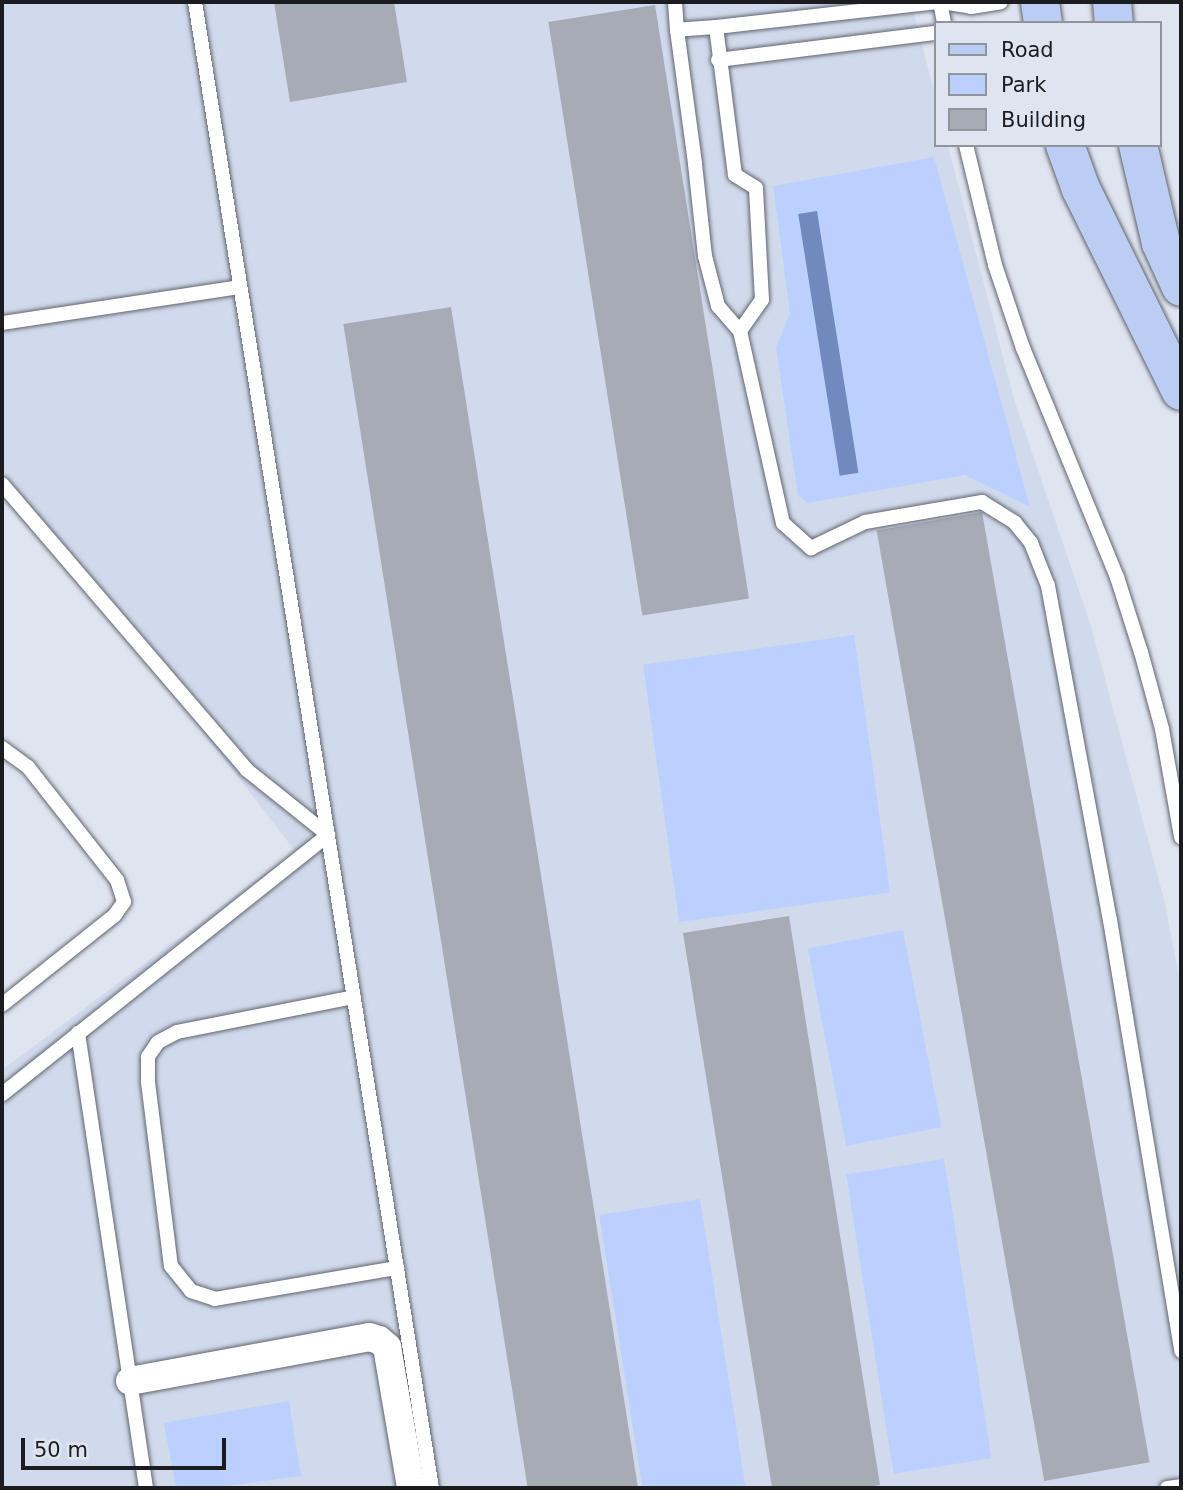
<!DOCTYPE html>
<style>
body{margin:0}
#map{position:relative;width:1183px;height:1490px;overflow:hidden;background:#dfe5f0;font-family:"DejaVu Sans",sans-serif}
div>[style]{position:absolute}
[style*='--x']{left:calc(var(--x)*1px);top:calc(var(--y)*1px);width:calc(var(--w)*1px);rotate:calc(var(--a)*1deg)}
.built>*{inset:0;background:#d1daec}
.green>*{inset:0;background:#bbd0ff;transform-origin:0 0}
.water>*{inset:0;background:#7289be;transform-origin:0 0}
.building>*{inset:0;background:#a6abb6;transform-origin:0 0}
.roads{filter:drop-shadow(0 0 2px #61656f) drop-shadow(0 0 2px #61656f)}
.lane>*{height:14px;margin:-7px;padding:0 7px;transform-origin:7px;border-radius:7px;background:#fff}
.street>*{height:28px;margin:-14px;padding:0 14px;transform-origin:14px;border-radius:14px;background:#fff}
.primary>*{height:38px;margin:-19px;padding:0 19px;transform-origin:19px;border-radius:19px;background:#bccdf3}
span{translate:-50% -50%;white-space:nowrap;text-align:center;line-height:1.15;-webkit-text-stroke:7px #dfe5f0;paint-order:stroke}
.frame{position:absolute;inset:0;border:4px solid #1a1c20;pointer-events:none}
.legend{position:absolute;left:934px;top:21px;width:228px;height:126px;box-sizing:border-box;background:#dfe5f0;border:2px solid #90959d;margin:0;padding:9px 12px;list-style:none;font-size:21px;color:#1a1c20}
.legend li{display:flex;align-items:center;gap:14px;height:35px}
.legend b{width:35px;border:2px solid #90959d}
.scale{position:absolute;left:21px;top:1438px;width:205px;height:32px;box-sizing:border-box;border:4px solid #1a1c20;border-top:0;padding-left:9px;font-size:21px;line-height:24px;white-space:nowrap;color:#1a1c20;-webkit-text-stroke:5px #dfe5f0;paint-order:stroke}
</style>
<div id="map">
<div class="built">
<div style="clip-path:polygon(2px 2px,911px 2px,936px 99px,936px 145px,948px 145px,1014px 399px,1091px 626px,1165px 903px,1181px 988px,1181px 1488px,2px 1488px,2px 1070px,295px 851px,2px 470px)"></div>
</div>
<div class="green">
<div style="clip-path:polygon(934px 157px,1030px 507px,965px 475px,807px 503px,798px 495px,776px 348px,790px 313px,773px 186px)"></div>
<div style="left:854px;top:635px;width:260px;height:213px;rotate:82deg"></div>
<div style="left:903px;top:930px;width:201px;height:97px;rotate:79deg"></div>
<div style="left:944px;top:1159px;width:303px;height:99px;rotate:81deg"></div>
<div style="left:700px;top:1199px;width:292px;height:102px;rotate:81deg"></div>
<div style="clip-path:polygon(289px 1401px,301px 1476px,211px 1488px,176px 1488px,164px 1423px)"></div>
</div>
<div class="water">
<div style="left:817px;top:211px;width:265px;height:19px;rotate:81deg"></div>
</div>
<div class="building">
<div style="clip-path:polygon(274px 2px,394px 2px,407px 82px,290px 102px)"></div>
<div style="left:655px;top:5px;width:601px;height:108px;rotate:81deg"></div>
<div style="left:451px;top:307px;width:1197px;height:109px;rotate:81deg"></div>
<div style="left:982px;top:512px;width:965px;height:107px;rotate:80deg"></div>
<div style="clip-path:polygon(789px 916px,880px 1485px,862px 1488px,772px 1488px,683px 933px)"></div>
</div>
<div class="roads">
<div class="lane">
<div style="--x:195;--y:2;--w:1505;--a:80.94"></div>
<div style="--x:675;--y:2;--w:28;--a:86"></div>
<div style="--x:677;--y:30;--w:135;--a:82.3"></div>
<div style="--x:695;--y:164;--w:93;--a:83.8"></div>
<div style="--x:705;--y:256;--w:52;--a:75.4"></div>
<div style="--x:718;--y:306;--w:33;--a:49"></div>
<div style="--x:740;--y:331;--w:38;--a:-55"></div>
<div style="--x:762;--y:300;--w:112;--a:-93.1"></div>
<div style="--x:756;--y:188;--w:25;--a:-148"></div>
<div style="--x:735;--y:175;--w:149;--a:-97.3"></div>
<div style="--x:716;--y:27;--w:39;--a:176"></div>
<div style="--x:940;--y:2;--w:21;--a:79"></div>
<div style="--x:941;--y:2;--w:30;--a:9"></div>
<div style="--x:971;--y:7;--w:30;--a:-9"></div>
<div style="--x:716;--y:27;--w:223;--a:-6.4"></div>
<div style="--x:718;--y:60;--w:220;--a:-7.1"></div>
<div style="--x:966;--y:145;--w:123;--a:76.4"></div>
<div style="--x:995;--y:265;--w:88;--a:71.4"></div>
<div style="--x:1023;--y:348;--w:248;--a:67.7"></div>
<div style="--x:1117;--y:577;--w:79;--a:72.3"></div>
<div style="--x:1141;--y:652;--w:80;--a:74.7"></div>
<div style="--x:1162;--y:729;--w:110;--a:80"></div>
<div style="--x:2;--y:323;--w:241;--a:-8.6"></div>
<div style="--x:740;--y:331;--w:197;--a:77.4"></div>
<div style="--x:783;--y:523;--w:38;--a:42"></div>
<div style="--x:811;--y:548;--w:60;--a:-25.7"></div>
<div style="--x:865;--y:522;--w:119;--a:-9.7"></div>
<div style="--x:982;--y:502;--w:39;--a:32"></div>
<div style="--x:1015;--y:523;--w:26;--a:51"></div>
<div style="--x:1031;--y:543;--w:46;--a:68.4"></div>
<div style="--x:1048;--y:586;--w:340;--a:79.5"></div>
<div style="--x:1110;--y:920;--w:437;--a:80.6"></div>
<div style="--x:2;--y:484;--w:377;--a:49.4"></div>
<div style="--x:247;--y:770;--w:104;--a:38.7"></div>
<div style="--x:328;--y:835;--w:416;--a:141.5"></div>
<div style="--x:2;--y:748;--w:32;--a:36"></div>
<div style="--x:28;--y:767;--w:144;--a:51.8"></div>
<div style="--x:117;--y:880;--w:23;--a:72"></div>
<div style="--x:124;--y:902;--w:16;--a:125"></div>
<div style="--x:115;--y:915;--w:144;--a:141.5"></div>
<div style="--x:354;--y:997;--w:180;--a:168.8"></div>
<div style="--x:177;--y:1032;--w:21;--a:152"></div>
<div style="--x:158;--y:1042;--w:18;--a:124"></div>
<div style="--x:148;--y:1057;--w:25;--a:90"></div>
<div style="--x:148;--y:1082;--w:185;--a:82.9"></div>
<div style="--x:171;--y:1266;--w:32;--a:51"></div>
<div style="--x:191;--y:1291;--w:25;--a:18"></div>
<div style="--x:215;--y:1299;--w:185;--a:-9.7"></div>
<div style="--x:78;--y:1033;--w:460;--a:81.5"></div>
<div style="--x:1167;--y:1488;--w:14;--a:-8"></div>
</div>
<div class="street">
<div style="--x:130;--y:1381;--w:243;--a:-10.4"></div>
<div style="--x:369;--y:1337;--w:10;--a:17"></div>
<div style="--x:379;--y:1340;--w:11;--a:41"></div>
<div style="--x:387;--y:1347;--w:143;--a:80.3"></div>
</div>
<div class="primary">
<div style="--x:1040;--y:2;--w:21;--a:82"></div>
<div style="--x:1112;--y:2;--w:21;--a:85"></div>
<div style="--x:1065;--y:145;--w:47;--a:70"></div>
<div style="--x:1081;--y:189;--w:225;--a:63.7"></div>
<div style="--x:1138;--y:145;--w:101;--a:76.8"></div>
<div style="--x:1161;--y:243;--w:48;--a:65.6"></div>
</div>
</div>
<div class="frame"></div>
<ul class="legend">
<li><b style="height:9px;background:#bccdf3"></b>Road</li>
<li><b style="height:19px;background:#bbd0ff"></b>Park</li>
<li><b style="height:19px;background:#a6abb6"></b>Building</li>
</ul>
<div class="scale">50 m</div>
</div>
